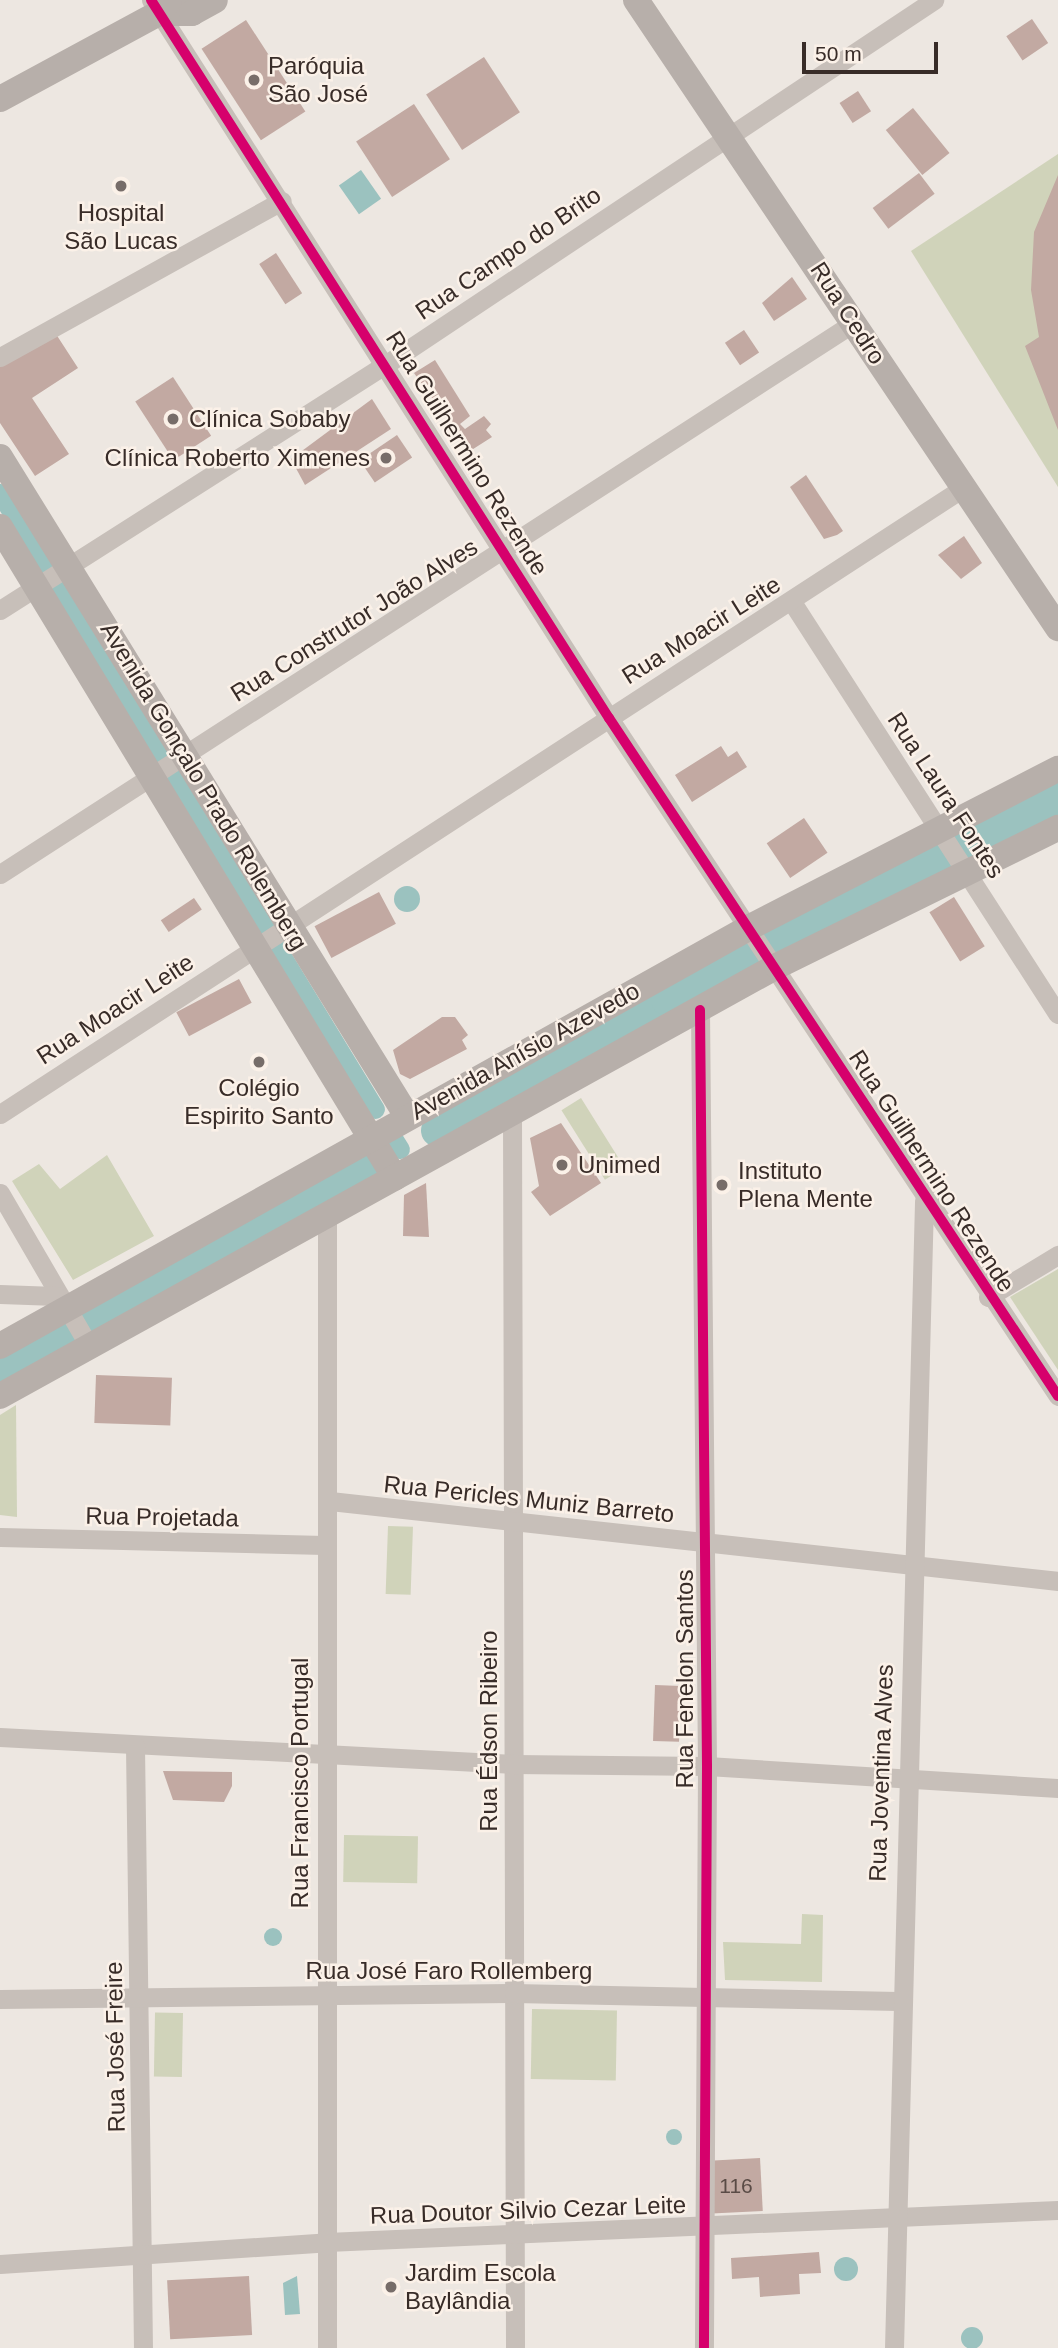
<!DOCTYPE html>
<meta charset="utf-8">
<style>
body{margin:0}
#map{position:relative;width:1058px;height:2348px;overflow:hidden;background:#ede7e1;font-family:Helvetica,sans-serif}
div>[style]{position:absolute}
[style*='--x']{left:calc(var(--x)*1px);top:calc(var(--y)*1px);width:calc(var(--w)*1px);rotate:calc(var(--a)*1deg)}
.green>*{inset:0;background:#d0d3ba;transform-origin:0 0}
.water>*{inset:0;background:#9bc2bf;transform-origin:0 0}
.round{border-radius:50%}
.canal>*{height:19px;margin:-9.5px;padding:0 9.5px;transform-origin:9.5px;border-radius:9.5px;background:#9bc2bf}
.river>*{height:33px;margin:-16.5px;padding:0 16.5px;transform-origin:16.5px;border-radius:16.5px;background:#9bc2bf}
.building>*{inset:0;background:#c2a9a2;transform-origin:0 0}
.street>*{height:19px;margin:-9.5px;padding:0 9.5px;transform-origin:9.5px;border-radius:9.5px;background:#c7bfb9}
.secondary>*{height:26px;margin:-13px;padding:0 13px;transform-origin:13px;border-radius:13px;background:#b7afaa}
.cycleway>*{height:10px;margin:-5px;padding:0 5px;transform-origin:5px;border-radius:5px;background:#d6006c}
.dots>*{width:19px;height:19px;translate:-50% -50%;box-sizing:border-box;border:4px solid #fbf1e8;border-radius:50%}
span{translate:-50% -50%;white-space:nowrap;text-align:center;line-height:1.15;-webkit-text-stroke:5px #fbf1e8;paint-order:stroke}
.number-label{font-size:21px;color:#5a4b46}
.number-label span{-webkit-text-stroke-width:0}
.poi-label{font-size:24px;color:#382c28}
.left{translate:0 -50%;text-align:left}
.right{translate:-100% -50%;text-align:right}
.street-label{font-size:24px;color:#382c28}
.scale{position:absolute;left:802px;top:42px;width:136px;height:32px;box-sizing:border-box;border:4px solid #382c28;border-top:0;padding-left:9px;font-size:21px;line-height:24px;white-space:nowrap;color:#382c28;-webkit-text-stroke:5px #fbf1e8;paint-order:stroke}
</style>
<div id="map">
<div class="green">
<div style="clip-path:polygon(1058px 154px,1058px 487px,911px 251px)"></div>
<div style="left:581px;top:1098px;width:82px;height:23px;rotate:58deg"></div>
<div style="clip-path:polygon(107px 1155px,154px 1236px,73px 1280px,12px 1181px,39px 1164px,60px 1189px)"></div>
<div style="clip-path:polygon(1058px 1269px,1058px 1370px,1010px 1297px)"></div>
<div style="clip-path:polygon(16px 1405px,17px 1517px,0 1515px,0 1415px)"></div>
<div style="left:388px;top:1526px;width:25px;height:68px;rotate:2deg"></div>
<div style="left:344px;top:1835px;width:74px;height:47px;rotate:1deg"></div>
<div style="clip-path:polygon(802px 1914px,823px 1915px,822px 1982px,725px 1980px,723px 1942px,801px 1944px)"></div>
<div style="left:532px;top:2009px;width:85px;height:70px;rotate:1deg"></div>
<div style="left:183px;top:2013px;width:64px;height:28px;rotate:91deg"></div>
</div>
<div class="water">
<div style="left:361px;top:170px;width:35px;height:27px;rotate:55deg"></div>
<div class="round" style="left:394px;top:886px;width:26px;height:26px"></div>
<div class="round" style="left:264px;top:1928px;width:18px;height:18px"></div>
<div class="round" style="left:666px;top:2129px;width:16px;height:16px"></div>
<div class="round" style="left:834px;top:2257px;width:24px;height:24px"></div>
<div style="clip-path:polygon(297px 2276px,300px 2314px,285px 2315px,283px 2283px)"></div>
<div class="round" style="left:961px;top:2327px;width:22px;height:22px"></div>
</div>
<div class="canal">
<div style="--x:0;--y:493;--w:721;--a:58.67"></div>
<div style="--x:393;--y:1138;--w:13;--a:58"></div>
</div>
<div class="river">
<div style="--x:437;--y:1130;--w:265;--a:-29.7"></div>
<div style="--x:667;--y:999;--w:439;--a:-27.1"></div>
<div style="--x:0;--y:1373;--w:420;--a:-29.2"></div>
</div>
<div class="building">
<div style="left:1032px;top:19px;width:29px;height:31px;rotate:56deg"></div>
<div style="left:246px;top:20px;width:109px;height:53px;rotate:57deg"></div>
<div style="left:484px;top:57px;width:66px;height:69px;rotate:57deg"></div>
<div style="left:858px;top:91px;width:24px;height:22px;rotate:57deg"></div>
<div style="left:414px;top:104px;width:66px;height:69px;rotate:57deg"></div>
<div style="left:913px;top:108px;width:58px;height:35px;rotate:51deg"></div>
<div style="left:919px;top:173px;width:26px;height:58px;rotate:53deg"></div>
<div style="clip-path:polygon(1058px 175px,1058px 430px,1025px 346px,1039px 337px,1031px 290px,1034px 232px)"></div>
<div style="left:276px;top:253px;width:48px;height:20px;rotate:57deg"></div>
<div style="clip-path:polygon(792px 277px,807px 299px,774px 321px,762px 303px)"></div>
<div style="left:744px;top:330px;width:27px;height:23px;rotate:56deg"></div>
<div style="clip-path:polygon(54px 331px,78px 368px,32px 398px,69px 454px,35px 476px,0 423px,0 366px)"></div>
<div style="clip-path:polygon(435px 360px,470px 416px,460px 424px,465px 429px,484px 416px,491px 424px,486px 430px,492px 437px,470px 451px,414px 373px)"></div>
<div style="left:173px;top:377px;width:70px;height:45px;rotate:57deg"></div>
<div style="clip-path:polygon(372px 399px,391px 429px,305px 485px,291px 459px)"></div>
<div style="left:397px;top:435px;width:27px;height:45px;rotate:56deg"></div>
<div style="clip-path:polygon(806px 475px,843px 531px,837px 535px,824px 539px,790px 487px)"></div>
<div style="left:507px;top:505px;width:20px;height:9px;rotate:60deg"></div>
<div style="clip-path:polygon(964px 536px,982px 563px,961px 579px,938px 555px)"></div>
<div style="clip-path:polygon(721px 746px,728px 757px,737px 751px,747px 767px,692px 802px,675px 775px)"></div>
<div style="left:804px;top:818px;width:42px;height:45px;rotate:56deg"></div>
<div style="left:379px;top:892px;width:36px;height:73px;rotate:62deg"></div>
<div style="left:954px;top:897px;width:58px;height:29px;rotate:58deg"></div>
<div style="left:194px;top:898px;width:14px;height:40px;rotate:56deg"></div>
<div style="left:239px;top:979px;width:27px;height:71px;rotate:62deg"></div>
<div style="clip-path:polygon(442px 1017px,455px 1017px,468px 1035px,462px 1040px,467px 1049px,410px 1079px,400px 1074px,393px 1050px)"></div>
<div style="clip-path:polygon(561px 1123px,601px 1183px,550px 1216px,531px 1192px,539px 1186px,530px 1138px)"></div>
<div style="clip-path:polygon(426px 1183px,429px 1237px,403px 1236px,404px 1195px)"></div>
<div style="left:96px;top:1375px;width:76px;height:48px;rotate:2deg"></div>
<div style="left:655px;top:1685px;width:26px;height:56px;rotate:2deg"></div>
<div style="clip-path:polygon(163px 1771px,232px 1772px,232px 1786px,224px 1802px,173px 1800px)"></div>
<div style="left:760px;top:2158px;width:53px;height:51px;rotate:87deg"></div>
<div style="clip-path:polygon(819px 2252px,821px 2273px,799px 2274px,800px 2294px,760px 2297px,759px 2277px,732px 2279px,731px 2258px)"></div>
<div style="left:249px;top:2276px;width:59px;height:82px;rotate:87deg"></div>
</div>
<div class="street">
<div style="--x:151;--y:0;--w:852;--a:57.47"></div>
<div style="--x:609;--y:718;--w:813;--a:56.49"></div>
<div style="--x:0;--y:357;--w:322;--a:-29"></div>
<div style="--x:792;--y:602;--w:490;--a:57.2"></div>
<div style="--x:0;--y:610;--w:460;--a:-32.5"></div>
<div style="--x:388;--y:363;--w:656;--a:-33.62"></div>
<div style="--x:0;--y:874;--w:1018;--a:-32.85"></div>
<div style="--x:700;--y:1010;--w:756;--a:89.47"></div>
<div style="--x:707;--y:1766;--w:582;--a:90.3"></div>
<div style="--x:0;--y:1114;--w:1149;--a:-33.03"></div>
<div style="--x:512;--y:1115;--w:1233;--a:89.86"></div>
<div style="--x:0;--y:1193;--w:177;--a:59.8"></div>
<div style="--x:0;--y:1294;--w:56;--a:2"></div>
<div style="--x:988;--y:1297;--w:82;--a:-31"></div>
<div style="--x:330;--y:1501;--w:732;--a:6.27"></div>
<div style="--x:0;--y:1537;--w:324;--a:1.4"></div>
<div style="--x:0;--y:1737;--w:514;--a:3.01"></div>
<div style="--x:513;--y:1764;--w:194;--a:0.6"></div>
<div style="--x:707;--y:1766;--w:352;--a:3.6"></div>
<div style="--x:135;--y:1746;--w:602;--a:89.24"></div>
<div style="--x:0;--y:1999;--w:514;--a:-0.67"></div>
<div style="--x:514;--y:1993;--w:384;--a:1.2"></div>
<div style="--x:0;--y:2264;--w:328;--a:-3.8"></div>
<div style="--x:327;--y:2242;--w:732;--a:-2.51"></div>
<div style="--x:327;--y:2348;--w:1130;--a:-90"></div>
<div style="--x:894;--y:2348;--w:1148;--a:-88.5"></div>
</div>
<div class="secondary">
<div style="--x:636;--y:0;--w:757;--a:56.1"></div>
<div style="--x:159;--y:13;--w:33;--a:0"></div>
<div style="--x:192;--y:13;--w:26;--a:-29"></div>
<div style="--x:0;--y:99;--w:181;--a:-28.4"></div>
<div style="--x:159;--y:13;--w:16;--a:-52"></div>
<div style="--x:0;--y:457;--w:775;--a:58.3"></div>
<div style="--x:0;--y:527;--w:761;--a:58.75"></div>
<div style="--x:0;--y:1346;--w:861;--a:-29.18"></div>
<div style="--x:752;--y:926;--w:344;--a:-27.2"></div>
<div style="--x:0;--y:1396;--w:888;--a:-28.96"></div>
<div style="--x:777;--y:966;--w:313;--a:-26.2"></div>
</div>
<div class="cycleway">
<div style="--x:151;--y:0;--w:852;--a:57.47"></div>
<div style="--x:609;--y:718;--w:813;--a:56.49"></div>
<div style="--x:700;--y:1010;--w:756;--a:89.47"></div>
<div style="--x:707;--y:1766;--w:582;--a:90.3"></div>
</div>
<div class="dots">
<div style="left:254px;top:80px;background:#776d69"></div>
<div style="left:121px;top:186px;background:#776d69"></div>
<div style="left:173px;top:419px;background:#776d69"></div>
<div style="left:386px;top:458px;background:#776d69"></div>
<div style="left:259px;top:1062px;background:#776d69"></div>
<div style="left:562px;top:1165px;background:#776d69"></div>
<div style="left:722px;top:1185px;background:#776d69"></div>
<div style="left:391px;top:2287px;background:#776d69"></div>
</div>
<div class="number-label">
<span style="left:736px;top:2186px">116</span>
</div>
<div class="poi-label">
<span class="left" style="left:268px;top:80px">Paróquia<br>São José</span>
<span style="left:121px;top:227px">Hospital<br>São Lucas</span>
<span class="left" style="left:189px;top:419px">Clínica Sobaby</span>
<span class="right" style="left:370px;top:458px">Clínica Roberto Ximenes</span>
<span style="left:259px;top:1102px">Colégio<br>Espirito Santo</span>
<span class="left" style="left:578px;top:1165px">Unimed</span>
<span class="left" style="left:738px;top:1185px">Instituto<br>Plena Mente</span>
<span class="left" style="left:405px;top:2287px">Jardim Escola<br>Baylândia</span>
</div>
<div class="street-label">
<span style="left:508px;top:253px;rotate:-34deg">Rua Campo do Brito</span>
<span style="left:848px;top:313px;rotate:57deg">Rua Cedro</span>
<span style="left:467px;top:453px;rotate:58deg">Rua Guilhermino Rezende</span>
<span style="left:354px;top:620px;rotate:-32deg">Rua Construtor João Alves</span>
<span style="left:701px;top:630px;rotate:-32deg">Rua Moacir Leite</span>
<span style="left:204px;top:786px;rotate:59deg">Avenida Gonçalo Prado Rolemberg</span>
<span style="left:946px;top:795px;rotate:57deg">Rua Laura Fontes</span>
<span style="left:115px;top:1009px;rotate:-33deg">Rua Moacir Leite</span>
<span style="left:525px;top:1051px;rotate:-29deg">Avenida Anísio Azevedo</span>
<span style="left:932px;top:1171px;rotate:57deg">Rua Guilhermino Rezende</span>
<span style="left:529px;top:1499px;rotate:6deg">Rua Pericles Muniz Barreto</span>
<span style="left:162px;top:1517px;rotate:1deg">Rua Projetada</span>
<span style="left:685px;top:1679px;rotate:-90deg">Rua Fenelon Santos</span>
<span style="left:489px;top:1731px;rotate:-90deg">Rua Édson Ribeiro</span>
<span style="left:881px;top:1773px;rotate:-88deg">Rua Joventina Alves</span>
<span style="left:300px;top:1783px;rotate:-90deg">Rua Francisco Portugal</span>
<span style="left:449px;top:1971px">Rua José Faro Rollemberg</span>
<span style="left:115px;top:2047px;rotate:-91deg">Rua José Freire</span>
<span style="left:528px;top:2210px;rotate:-2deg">Rua Doutor Silvio Cezar Leite</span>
</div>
<div class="scale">50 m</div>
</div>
